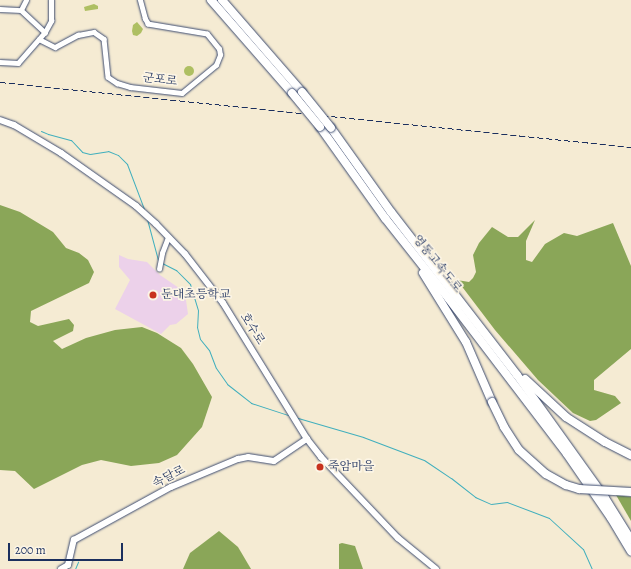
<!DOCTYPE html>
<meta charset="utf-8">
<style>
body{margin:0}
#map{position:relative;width:631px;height:569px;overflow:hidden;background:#f5ebd3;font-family:Alegreya,"Noto Serif KR",serif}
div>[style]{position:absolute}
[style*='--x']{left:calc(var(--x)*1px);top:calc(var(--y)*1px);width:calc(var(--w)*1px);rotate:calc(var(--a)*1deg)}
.built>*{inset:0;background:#ecd1ea}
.green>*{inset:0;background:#aebf62}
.round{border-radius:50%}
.forest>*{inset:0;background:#8aa658}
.stream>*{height:1px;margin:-0.5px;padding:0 0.5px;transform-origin:0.5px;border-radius:0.5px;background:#41afbd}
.roads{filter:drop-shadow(0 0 1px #3c4b70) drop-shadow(0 0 1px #3c4b70)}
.minor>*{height:4.5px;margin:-2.25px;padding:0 2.25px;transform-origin:2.25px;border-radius:2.25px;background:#fff}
.tertiary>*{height:6px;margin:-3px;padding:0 3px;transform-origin:3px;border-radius:3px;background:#fff}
.motorway>*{height:8px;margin:-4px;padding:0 4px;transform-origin:4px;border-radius:4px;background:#fff}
.rail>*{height:1px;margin-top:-0.5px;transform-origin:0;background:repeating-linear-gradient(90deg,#1b2f5e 0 6px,transparent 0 9px)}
.bridges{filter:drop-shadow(0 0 1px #3c4b70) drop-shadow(0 0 1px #3c4b70)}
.motorway-bridge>*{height:8px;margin:-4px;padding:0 4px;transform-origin:4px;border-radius:4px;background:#fff}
.dots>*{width:11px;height:11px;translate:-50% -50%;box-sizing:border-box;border:2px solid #fcf5e5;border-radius:50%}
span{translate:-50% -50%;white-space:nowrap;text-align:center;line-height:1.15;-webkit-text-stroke:3.5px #fcf5e5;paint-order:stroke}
.street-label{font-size:12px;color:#1b2f5e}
.poi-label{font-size:12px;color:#1b2f5e}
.left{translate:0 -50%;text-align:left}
.scale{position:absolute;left:8px;top:543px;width:115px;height:18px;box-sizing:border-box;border:2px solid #1b2f5e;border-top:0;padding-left:5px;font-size:12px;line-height:14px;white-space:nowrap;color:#1b2f5e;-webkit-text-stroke:3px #fcf5e5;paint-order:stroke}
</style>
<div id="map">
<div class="built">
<div style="clip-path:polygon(119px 255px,128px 259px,147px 262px,160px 275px,179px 288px,186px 300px,188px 314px,176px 324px,170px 325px,161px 334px,115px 309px,130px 280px,119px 267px)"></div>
</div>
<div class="green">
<div style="clip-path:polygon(94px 4px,98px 6px,98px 9px,85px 11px,84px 7px)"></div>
<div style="clip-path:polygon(137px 22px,143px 29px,141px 33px,137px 36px,133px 35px,132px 31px,133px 25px)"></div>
<div class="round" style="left:184px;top:66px;width:10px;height:10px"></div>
</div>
<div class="forest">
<div style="clip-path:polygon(0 205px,20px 212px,53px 232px,66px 248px,79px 253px,88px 260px,94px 272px,89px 283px,31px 311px,30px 322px,38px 326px,69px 319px,74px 325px,73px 331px,53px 341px,62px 349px,86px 338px,115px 330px,142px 327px,157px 333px,181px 348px,193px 364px,212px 397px,202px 427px,177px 455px,159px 463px,131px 466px,101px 460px,82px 465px,34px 489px,15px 471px,0 470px)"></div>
<div style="clip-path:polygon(535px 220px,526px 241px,526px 260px,532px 262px,545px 244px,564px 233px,577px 236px,613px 223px,631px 266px,631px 349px,594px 380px,594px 390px,615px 396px,621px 403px,596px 420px,590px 421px,573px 413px,538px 380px,495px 330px,457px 280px,469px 282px,473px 278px,476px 272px,473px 255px,479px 243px,492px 227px,508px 237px,518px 237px)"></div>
<div style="clip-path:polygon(616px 495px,631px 497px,631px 521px)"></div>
<div style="clip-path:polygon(219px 531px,238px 547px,251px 569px,183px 569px,190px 553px)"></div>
<div style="clip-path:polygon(342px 543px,355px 546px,363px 569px,339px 569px,339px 544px)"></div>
</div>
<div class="stream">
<div style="--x:41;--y:131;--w:8;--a:23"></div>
<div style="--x:48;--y:134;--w:24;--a:15"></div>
<div style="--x:71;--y:140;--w:16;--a:47"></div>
<div style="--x:82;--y:152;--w:8;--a:14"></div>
<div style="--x:90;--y:154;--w:18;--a:-9"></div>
<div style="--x:108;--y:151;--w:11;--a:22"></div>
<div style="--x:118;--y:155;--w:13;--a:45"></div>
<div style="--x:127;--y:164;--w:48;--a:69.3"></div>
<div style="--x:147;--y:219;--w:42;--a:75"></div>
<div style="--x:162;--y:263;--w:16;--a:27"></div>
<div style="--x:176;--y:270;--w:20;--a:45"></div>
<div style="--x:190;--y:284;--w:27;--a:73"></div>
<div style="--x:198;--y:310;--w:17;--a:93"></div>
<div style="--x:197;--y:327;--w:12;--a:76"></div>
<div style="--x:200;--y:339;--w:14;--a:51"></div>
<div style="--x:209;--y:350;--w:19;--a:69"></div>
<div style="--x:216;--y:368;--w:19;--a:55"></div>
<div style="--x:227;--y:384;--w:31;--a:38"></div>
<div style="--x:251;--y:403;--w:40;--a:18"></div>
<div style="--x:298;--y:418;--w:68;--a:16.3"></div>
<div style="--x:363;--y:437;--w:65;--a:20.7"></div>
<div style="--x:424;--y:460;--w:32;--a:34"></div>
<div style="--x:451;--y:478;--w:31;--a:38"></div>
<div style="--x:475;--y:497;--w:17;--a:24"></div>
<div style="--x:491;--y:504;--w:16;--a:-7"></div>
<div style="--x:507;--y:502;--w:45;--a:20.9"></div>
<div style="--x:549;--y:518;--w:46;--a:42.4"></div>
<div style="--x:583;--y:549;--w:22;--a:66"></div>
<div style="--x:75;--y:569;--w:8;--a:-67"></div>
</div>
<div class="roads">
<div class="minor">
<div style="--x:0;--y:9;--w:21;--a:3"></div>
<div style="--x:21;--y:10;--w:33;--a:43"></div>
<div style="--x:21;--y:10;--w:11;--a:-63"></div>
<div style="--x:39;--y:39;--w:18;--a:27"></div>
<div style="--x:55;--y:47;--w:26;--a:-28"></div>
<div style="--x:78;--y:35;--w:16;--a:-11"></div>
<div style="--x:94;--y:32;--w:12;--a:35"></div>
<div style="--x:104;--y:39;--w:38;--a:84"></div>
<div style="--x:108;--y:77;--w:11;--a:34"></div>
<div style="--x:117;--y:83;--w:14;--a:17"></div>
<div style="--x:130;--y:87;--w:52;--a:6.6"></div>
<div style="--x:182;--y:93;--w:44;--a:-39.5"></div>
<div style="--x:216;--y:65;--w:11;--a:-68"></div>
<div style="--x:220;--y:55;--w:6;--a:-99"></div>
<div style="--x:219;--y:49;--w:19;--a:-129"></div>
<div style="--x:207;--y:34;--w:60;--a:-170.4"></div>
<div style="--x:148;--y:24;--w:6;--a:-121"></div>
<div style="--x:145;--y:19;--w:20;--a:-105"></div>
<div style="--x:0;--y:62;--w:18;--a:3"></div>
<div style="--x:18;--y:63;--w:41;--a:-48.9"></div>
<div style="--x:45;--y:32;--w:13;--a:-61"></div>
<div style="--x:51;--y:21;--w:21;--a:-90"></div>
<div style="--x:159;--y:269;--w:16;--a:-79"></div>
<div style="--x:162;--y:253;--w:17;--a:-69"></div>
</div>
<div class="tertiary">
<div style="--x:0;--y:120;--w:15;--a:20"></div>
<div style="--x:14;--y:125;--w:55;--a:30.8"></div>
<div style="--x:61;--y:153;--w:92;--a:35.2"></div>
<div style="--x:136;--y:206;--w:27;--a:42"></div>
<div style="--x:156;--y:224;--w:42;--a:46"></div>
<div style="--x:185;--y:254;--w:62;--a:52.2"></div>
<div style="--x:223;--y:303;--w:160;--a:58.3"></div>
<div style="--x:307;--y:439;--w:23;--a:52"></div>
<div style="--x:321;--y:457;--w:112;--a:46.5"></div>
<div style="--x:398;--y:538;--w:49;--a:39.2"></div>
<div style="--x:61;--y:569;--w:8;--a:-30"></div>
<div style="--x:68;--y:565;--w:26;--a:-77"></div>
<div style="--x:74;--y:540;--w:111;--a:-28.7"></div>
<div style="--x:171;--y:487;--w:73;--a:-22.7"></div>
<div style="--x:238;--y:459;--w:10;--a:-11"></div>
<div style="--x:248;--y:457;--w:26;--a:9"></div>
<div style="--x:274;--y:461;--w:40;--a:-34"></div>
</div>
<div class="motorway">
<div style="--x:211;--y:0;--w:123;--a:48.9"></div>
<div style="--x:222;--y:0;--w:122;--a:49"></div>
<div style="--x:320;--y:127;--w:112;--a:54.5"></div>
<div style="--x:385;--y:218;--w:103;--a:51.7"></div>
<div style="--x:449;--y:299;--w:195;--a:52.7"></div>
<div style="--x:567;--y:454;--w:78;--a:55.5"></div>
<div style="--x:611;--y:518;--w:39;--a:59"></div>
<div style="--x:331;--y:128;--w:103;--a:54.5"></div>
<div style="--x:391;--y:212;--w:206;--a:52.3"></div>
<div style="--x:517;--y:375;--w:151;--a:54.4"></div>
<div style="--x:605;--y:498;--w:49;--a:58.2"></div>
<div style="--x:423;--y:273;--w:81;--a:58.1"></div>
<div style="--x:466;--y:342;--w:65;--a:66.6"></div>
<div style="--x:525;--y:379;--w:56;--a:42.8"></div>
<div style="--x:566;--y:417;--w:46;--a:32.7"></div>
<div style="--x:605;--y:442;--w:29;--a:27"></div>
</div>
</div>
<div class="rail">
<div style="--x:0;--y:82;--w:634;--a:5.88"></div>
</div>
<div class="bridges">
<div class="motorway-bridge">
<div style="--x:302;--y:92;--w:46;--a:51.1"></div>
<div style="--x:292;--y:93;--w:44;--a:50.5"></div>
<div style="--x:492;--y:402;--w:28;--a:64"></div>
<div style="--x:504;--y:427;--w:27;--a:57"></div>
<div style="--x:519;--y:450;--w:36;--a:42"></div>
<div style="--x:546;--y:474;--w:23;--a:29"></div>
<div style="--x:566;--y:485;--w:14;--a:17"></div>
<div style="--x:579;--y:489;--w:52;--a:3.3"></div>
</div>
</div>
<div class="dots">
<div style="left:153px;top:295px;background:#c8321e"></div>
<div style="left:320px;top:467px;background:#c8321e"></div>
</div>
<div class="street-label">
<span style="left:160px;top:80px;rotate:7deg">군포로</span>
<span style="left:437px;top:264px;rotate:51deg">영동고속도로</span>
<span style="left:252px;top:329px;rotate:58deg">호수로</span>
<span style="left:169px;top:477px;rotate:-26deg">속달로</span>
</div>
<div class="poi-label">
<span class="left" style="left:161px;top:295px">둔대초등학교</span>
<span class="left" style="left:328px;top:467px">죽암마을</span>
</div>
<div class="scale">200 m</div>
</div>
